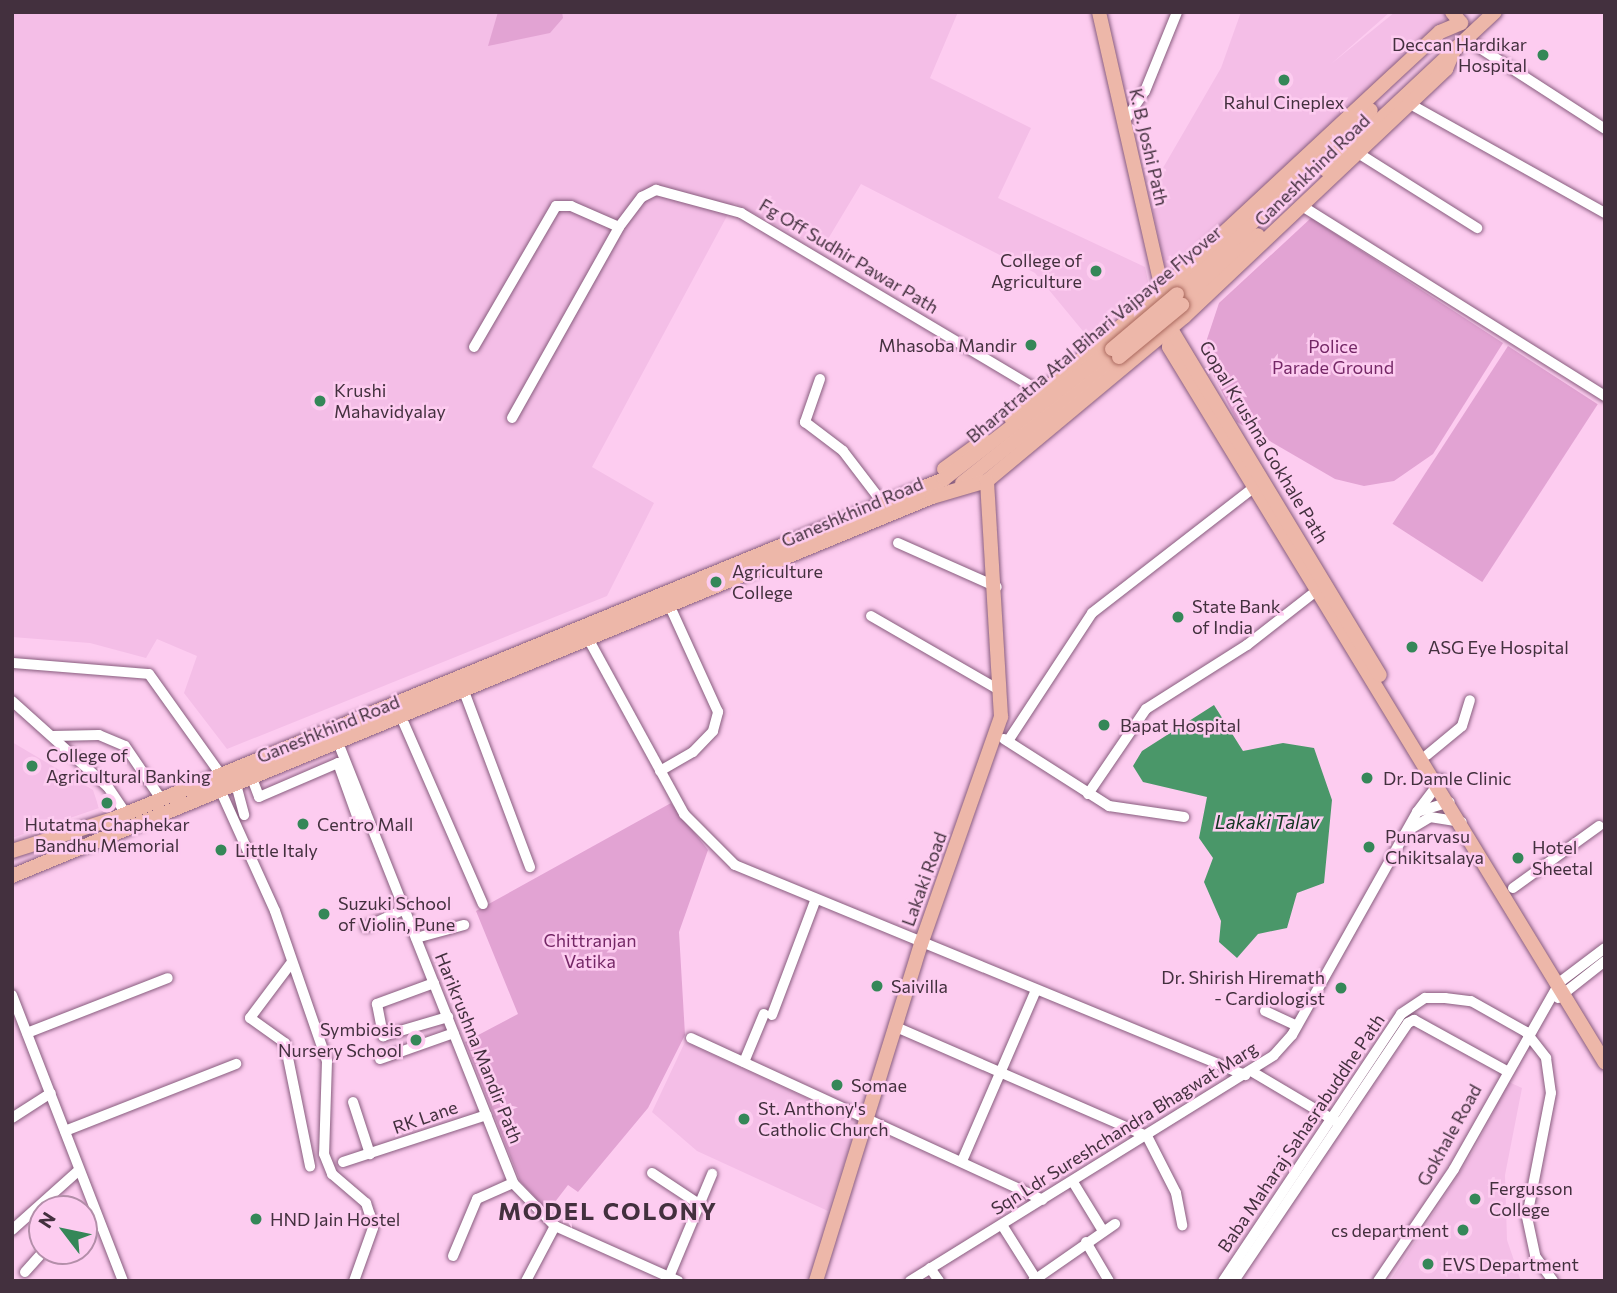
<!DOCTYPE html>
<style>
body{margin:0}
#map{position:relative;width:1617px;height:1293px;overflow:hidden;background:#fdccf0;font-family:Commissioner,sans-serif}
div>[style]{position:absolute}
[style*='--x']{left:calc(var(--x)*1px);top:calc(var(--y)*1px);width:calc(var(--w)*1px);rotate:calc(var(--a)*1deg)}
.built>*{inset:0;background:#f4bee7}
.green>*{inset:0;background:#e2a3d3;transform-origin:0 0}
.water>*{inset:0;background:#4a9769}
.roads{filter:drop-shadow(0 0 2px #885d7e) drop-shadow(0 0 2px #885d7e)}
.minor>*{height:10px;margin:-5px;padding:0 5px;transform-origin:5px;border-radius:5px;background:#fff}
.major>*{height:14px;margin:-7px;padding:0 7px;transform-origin:7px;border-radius:7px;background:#edb7a9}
.bridges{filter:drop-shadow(0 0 2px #aa695e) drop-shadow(0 0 2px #aa695e)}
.major-bridge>*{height:14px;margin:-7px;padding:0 7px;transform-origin:7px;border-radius:7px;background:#edb7a9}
.dots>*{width:19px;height:19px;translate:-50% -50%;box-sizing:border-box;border:4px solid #fdccf0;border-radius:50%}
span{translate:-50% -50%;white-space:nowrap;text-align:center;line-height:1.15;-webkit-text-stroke:5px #fdccf0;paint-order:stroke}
.poi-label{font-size:18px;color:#43303e}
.right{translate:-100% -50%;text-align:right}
.left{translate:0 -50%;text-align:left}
.street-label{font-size:18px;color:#43303e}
.park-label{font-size:18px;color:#742766}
.water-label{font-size:19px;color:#123420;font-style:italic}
.district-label{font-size:24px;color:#43303e;font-weight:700;letter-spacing:2px}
.frame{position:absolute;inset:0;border:14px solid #43303e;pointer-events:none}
.north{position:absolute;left:28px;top:1195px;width:70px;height:70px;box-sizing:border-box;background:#fdccf0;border:2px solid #b38ea9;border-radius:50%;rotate:302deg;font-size:19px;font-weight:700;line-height:28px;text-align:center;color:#43303e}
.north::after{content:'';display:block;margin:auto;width:24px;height:32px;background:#358758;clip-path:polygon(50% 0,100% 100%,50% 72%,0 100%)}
</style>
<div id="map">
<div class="built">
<div style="clip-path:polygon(12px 12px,958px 12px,930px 78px,1031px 128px,998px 198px,1145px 267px,1149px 286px,1087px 336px,1035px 273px,861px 184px,822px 249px,734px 203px,592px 467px,654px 503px,607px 596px,227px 749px,184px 693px,197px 656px,157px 639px,146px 658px,90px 643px,12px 637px)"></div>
<div style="clip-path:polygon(1241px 12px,1390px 12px,1331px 64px,1395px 12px,1452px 12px,1167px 277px,1149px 192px,1221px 68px)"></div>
<div style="clip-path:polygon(12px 742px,93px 790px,99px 808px,12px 838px)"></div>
<div style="clip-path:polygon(685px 1042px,858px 1122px,828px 1211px,697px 1151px,652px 1112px)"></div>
<div style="clip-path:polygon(1509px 1082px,1522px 1088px,1505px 1175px,1507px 1240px,1521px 1281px,1390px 1281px,1474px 1150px)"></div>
</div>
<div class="green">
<div style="clip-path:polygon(498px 12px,562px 12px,563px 18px,550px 33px,488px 46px)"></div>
<div style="clip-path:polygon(1311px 218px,1503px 343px,1433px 454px,1394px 481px,1364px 486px,1335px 479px,1237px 422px,1209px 366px,1207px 339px,1219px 303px)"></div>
<div style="left:1508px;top:346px;width:107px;height:212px;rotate:33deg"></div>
<div style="clip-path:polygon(671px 803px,708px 850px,679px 932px,685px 1035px,648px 1108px,578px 1192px,568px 1185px,548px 1211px,520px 1181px,465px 1042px,518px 1014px,476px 911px)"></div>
</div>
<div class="water">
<div style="clip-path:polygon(1214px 705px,1243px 751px,1283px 743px,1314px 748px,1332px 800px,1324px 883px,1297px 893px,1287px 928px,1258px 934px,1237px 958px,1219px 942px,1221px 921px,1204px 882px,1213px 858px,1199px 838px,1207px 797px,1143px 782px,1133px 766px,1142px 751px)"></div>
</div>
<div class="roads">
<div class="minor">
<div style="--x:1466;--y:39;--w:166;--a:32.9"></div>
<div style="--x:1410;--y:104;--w:223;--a:29.2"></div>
<div style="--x:1124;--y:122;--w:37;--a:-56"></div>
<div style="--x:1145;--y:91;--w:85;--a:-67.9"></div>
<div style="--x:1358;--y:153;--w:141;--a:32.2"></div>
<div style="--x:1302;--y:206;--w:358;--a:32.1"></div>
<div style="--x:474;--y:347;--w:163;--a:-59.8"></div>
<div style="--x:556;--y:206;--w:15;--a:0"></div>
<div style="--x:571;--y:206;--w:52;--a:23.6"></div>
<div style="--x:619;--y:227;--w:38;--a:-53"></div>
<div style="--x:642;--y:197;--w:16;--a:-27"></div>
<div style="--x:656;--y:190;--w:88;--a:15.1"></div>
<div style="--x:741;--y:213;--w:352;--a:30.8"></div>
<div style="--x:820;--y:379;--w:46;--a:109.2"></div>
<div style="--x:805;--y:422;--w:48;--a:37.3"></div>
<div style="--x:843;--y:451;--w:64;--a:52.6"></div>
<div style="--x:512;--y:418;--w:219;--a:-60.7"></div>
<div style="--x:898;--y:543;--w:108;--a:24"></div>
<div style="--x:871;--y:616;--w:150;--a:30"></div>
<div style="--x:590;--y:642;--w:196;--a:61.3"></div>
<div style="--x:684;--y:814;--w:72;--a:45"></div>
<div style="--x:735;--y:865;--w:552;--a:22.38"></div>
<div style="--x:12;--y:663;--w:137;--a:4.6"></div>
<div style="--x:149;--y:674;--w:124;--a:54.5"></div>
<div style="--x:465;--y:694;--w:185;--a:69.4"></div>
<div style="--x:12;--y:701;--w:129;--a:41.9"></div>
<div style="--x:108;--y:787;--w:32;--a:56"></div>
<div style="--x:402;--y:719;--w:202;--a:66.4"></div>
<div style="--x:53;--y:736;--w:46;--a:-1.2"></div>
<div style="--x:99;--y:735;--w:28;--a:23"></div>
<div style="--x:125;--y:746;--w:64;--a:55.8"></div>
<div style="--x:1004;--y:739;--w:125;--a:32.5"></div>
<div style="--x:1109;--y:806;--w:76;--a:8.3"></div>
<div style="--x:1008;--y:741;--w:153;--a:-56.7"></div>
<div style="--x:1092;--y:613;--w:204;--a:-37.8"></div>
<div style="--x:339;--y:745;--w:471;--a:68.3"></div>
<div style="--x:513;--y:1183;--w:60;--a:45.7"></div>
<div style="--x:555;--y:1226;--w:135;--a:24.1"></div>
<div style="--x:1427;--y:755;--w:45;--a:-39.6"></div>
<div style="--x:1462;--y:726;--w:27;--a:-73"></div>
<div style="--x:660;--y:771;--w:38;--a:-30"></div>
<div style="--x:693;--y:752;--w:29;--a:-46"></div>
<div style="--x:713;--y:731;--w:20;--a:-75"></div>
<div style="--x:718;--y:712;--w:113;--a:-114.5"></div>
<div style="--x:253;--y:781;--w:17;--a:69"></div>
<div style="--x:259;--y:797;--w:86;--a:-23.3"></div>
<div style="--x:338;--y:763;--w:59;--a:70.3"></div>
<div style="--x:358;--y:819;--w:10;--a:-37"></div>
<div style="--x:237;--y:788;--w:28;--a:75"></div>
<div style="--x:222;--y:794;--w:128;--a:65.6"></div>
<div style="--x:275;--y:911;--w:159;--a:70.9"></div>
<div style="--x:327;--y:1061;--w:93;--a:91.8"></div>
<div style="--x:324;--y:1154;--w:22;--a:68"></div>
<div style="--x:332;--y:1174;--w:45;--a:40.5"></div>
<div style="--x:366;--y:1203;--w:13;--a:72"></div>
<div style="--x:370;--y:1215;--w:13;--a:77"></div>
<div style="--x:373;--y:1228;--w:56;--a:109.7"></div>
<div style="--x:1088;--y:794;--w:103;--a:-55.7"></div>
<div style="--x:1146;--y:709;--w:120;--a:-32.4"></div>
<div style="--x:1247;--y:645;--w:88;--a:-38"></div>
<div style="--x:1417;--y:812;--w:41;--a:-52.9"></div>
<div style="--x:1412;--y:828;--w:21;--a:-31"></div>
<div style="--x:1430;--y:817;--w:32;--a:9"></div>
<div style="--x:1513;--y:888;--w:106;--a:-35.8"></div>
<div style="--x:366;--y:927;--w:43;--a:-24.8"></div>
<div style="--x:416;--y:938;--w:50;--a:-15.2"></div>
<div style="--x:292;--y:962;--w:70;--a:126.9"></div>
<div style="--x:250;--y:1018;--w:43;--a:35.5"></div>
<div style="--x:285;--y:1043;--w:126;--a:78.5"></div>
<div style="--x:434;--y:983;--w:61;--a:159.8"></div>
<div style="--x:377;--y:1004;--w:33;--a:79"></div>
<div style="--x:383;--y:1036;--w:68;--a:-16.3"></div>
<div style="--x:12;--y:995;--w:307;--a:68.8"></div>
<div style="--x:1558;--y:998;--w:60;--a:-38.2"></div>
<div style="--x:1265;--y:1011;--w:35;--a:25"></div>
<div style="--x:772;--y:1015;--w:122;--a:-69.3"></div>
<div style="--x:896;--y:1027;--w:274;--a:23.5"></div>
<div style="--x:1147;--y:1136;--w:64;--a:63"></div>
<div style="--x:1176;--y:1193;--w:33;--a:79"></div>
<div style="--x:27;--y:1033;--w:151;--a:-21.3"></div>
<div style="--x:691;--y:1038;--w:387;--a:24.7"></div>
<div style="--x:380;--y:1059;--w:78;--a:-19.4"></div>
<div style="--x:744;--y:1062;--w:52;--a:-67.4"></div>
<div style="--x:1251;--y:1071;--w:100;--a:30.7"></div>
<div style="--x:353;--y:1102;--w:55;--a:71.9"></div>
<div style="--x:12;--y:1118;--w:46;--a:-32.7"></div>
<div style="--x:65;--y:1131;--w:184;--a:-21.4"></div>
<div style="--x:962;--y:1161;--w:186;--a:-66.6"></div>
<div style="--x:343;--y:1162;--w:151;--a:-18.1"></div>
<div style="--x:652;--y:1173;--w:56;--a:33.4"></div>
<div style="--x:1073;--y:1182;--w:57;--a:58.5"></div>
<div style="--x:1002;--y:1225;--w:64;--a:57.8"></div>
<div style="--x:12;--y:1230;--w:90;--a:-41.8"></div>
<div style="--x:1086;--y:1242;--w:45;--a:59.5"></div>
<div style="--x:453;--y:1256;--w:62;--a:-67.2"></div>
<div style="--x:477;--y:1199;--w:39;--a:-24"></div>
<div style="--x:930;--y:1268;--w:16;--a:55"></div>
<div style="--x:25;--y:1272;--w:28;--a:-48"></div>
<div style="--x:669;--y:1277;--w:112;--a:-67.3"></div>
<div style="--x:526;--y:1281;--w:62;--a:-62.2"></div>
<div style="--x:910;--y:1281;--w:428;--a:-31.8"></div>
<div style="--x:1274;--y:1055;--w:27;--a:-48"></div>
<div style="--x:1292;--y:1035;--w:256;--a:-60.7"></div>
<div style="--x:1417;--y:812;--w:34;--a:-17"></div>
<div style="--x:1033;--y:1281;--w:100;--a:-34.8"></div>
<div style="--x:1223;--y:1281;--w:321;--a:-56.3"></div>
<div style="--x:1401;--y:1014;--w:29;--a:-34"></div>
<div style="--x:1425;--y:998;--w:20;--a:0"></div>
<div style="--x:1445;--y:998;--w:26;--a:7"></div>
<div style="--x:1471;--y:1001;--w:63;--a:29.4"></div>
<div style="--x:1526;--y:1032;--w:33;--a:52"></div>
<div style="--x:1546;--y:1058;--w:35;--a:82"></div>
<div style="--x:1551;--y:1093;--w:126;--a:101"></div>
<div style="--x:1527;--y:1217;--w:40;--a:78"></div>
<div style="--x:1535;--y:1256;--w:31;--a:54"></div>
<div style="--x:1234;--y:1281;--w:311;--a:-56"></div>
<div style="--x:1408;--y:1023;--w:7;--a:-27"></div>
<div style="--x:1414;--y:1020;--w:104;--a:28.8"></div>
<div style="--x:1378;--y:1281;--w:135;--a:-55.8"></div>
<div style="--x:1454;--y:1169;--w:215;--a:-60.5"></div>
<div style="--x:1560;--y:982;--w:56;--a:-37.1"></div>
</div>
<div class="major">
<div style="--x:1099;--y:12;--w:325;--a:77.2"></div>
<div style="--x:1171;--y:329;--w:18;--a:96"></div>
<div style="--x:1169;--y:347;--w:838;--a:58.66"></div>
<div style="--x:1452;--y:12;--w:14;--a:51"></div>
<div style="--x:1326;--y:170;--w:231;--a:-43.1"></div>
<div style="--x:1177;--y:294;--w:267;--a:-43.5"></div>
<div style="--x:1182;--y:305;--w:103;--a:-42.6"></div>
<div style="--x:1171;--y:329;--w:404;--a:58.9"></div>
<div style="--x:1011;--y:418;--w:175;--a:-39.9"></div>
<div style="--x:1145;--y:306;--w:403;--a:-42.9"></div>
<div style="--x:1440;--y:32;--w:23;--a:-23"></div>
<div style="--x:944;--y:469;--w:49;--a:-35.9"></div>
<div style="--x:962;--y:483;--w:201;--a:-38.7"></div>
<div style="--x:12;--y:851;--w:106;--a:-17.6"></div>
<div style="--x:113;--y:819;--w:898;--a:-22.25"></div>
<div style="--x:944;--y:479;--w:212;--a:-37.7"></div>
<div style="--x:12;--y:876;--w:995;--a:-22.39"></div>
<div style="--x:932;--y:497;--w:57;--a:-16.2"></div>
<div style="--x:987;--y:481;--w:256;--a:-39.8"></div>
<div style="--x:1184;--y:317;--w:361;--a:-43.4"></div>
<div style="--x:1446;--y:69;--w:21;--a:-67"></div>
<div style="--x:816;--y:1281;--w:353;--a:-72.7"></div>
<div style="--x:921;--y:944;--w:241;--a:-70.6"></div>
<div style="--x:1001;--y:717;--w:236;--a:-93.4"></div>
</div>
</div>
<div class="bridges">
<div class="major-bridge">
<div style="--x:1112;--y:349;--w:85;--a:-40.2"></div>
<div style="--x:1119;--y:357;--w:82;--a:-39.5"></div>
</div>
</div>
<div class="dots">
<div style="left:1543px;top:55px;background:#358758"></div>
<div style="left:1284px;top:80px;background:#358758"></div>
<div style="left:1096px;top:271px;background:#358758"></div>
<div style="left:1031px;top:345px;background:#358758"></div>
<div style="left:320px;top:401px;background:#358758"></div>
<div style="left:716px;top:582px;background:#358758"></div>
<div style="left:1178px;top:617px;background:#358758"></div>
<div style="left:1412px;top:647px;background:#358758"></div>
<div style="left:1104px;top:725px;background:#358758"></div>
<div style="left:32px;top:766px;background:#358758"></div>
<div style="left:1367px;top:778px;background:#358758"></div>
<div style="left:107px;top:803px;background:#358758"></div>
<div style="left:303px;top:824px;background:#358758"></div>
<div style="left:1369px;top:847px;background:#358758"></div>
<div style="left:221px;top:850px;background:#358758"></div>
<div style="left:1518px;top:858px;background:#358758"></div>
<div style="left:324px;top:914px;background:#358758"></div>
<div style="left:877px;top:986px;background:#358758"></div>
<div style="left:1341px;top:988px;background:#358758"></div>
<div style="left:416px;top:1040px;background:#358758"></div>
<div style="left:837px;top:1085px;background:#358758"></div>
<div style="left:744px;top:1119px;background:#358758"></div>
<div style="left:1475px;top:1199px;background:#358758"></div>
<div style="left:256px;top:1219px;background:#358758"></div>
<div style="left:1463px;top:1230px;background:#358758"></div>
<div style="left:1428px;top:1264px;background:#358758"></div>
</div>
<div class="poi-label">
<span class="right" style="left:1527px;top:55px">Deccan Hardikar<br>Hospital</span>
<span style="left:1284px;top:102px">Rahul Cineplex</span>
<span class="right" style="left:1082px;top:271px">College of<br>Agriculture</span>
<span class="right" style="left:1017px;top:345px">Mhasoba Mandir</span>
<span class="left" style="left:334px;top:401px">Krushi<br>Mahavidyalay</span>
<span class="left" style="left:732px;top:582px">Agriculture<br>College</span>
<span class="left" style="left:1192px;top:617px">State Bank<br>of India</span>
<span class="left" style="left:1428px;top:647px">ASG Eye Hospital</span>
<span class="left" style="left:1120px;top:725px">Bapat Hospital</span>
<span class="left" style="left:46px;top:766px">College of<br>Agricultural Banking</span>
<span class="left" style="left:1383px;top:778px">Dr. Damle Clinic</span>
<span class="left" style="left:317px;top:824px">Centro Mall</span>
<span style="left:107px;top:835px">Hutatma Chaphekar<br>Bandhu Memorial</span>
<span class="left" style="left:1385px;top:847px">Punarvasu<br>Chikitsalaya</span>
<span class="left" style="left:1532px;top:858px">Hotel<br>Sheetal</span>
<span class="left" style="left:235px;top:850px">Little Italy</span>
<span class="left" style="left:338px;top:914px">Suzuki School<br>of Violin, Pune</span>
<span class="right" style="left:1325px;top:988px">Dr. Shirish Hiremath<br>- Cardiologist</span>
<span class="left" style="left:891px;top:986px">Saivilla</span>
<span class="right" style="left:402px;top:1040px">Symbiosis<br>Nursery School</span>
<span class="left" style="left:851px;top:1085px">Somae</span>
<span class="left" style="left:758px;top:1119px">St. Anthony's<br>Catholic Church</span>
<span class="left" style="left:1489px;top:1199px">Fergusson<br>College</span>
<span class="left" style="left:270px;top:1219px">HND Jain Hostel</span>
<span class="right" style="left:1449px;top:1230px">cs department</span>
<span class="left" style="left:1442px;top:1264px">EVS Department</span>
</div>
<div class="street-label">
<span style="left:1149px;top:147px;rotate:77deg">K. B. Joshi Path</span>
<span style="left:1312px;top:170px;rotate:-44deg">Ganeshkhind Road</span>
<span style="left:849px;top:256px;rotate:31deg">Fg Off Sudhir Pawar Path</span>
<span style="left:1094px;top:334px;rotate:-40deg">Bharatratna Atal Bihari Vajpayee Flyover</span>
<span style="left:1264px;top:442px;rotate:59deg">Gopal Krushna Gokhale Path</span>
<span style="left:852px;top:512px;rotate:-23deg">Ganeshkhind Road</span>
<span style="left:328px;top:729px;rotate:-22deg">Ganeshkhind Road</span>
<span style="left:924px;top:879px;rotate:-70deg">Lakaki Road</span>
<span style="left:479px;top:1048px;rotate:68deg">Harikrushna Mandir Path</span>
<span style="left:425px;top:1117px;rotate:-19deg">RK Lane</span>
<span style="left:1124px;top:1128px;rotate:-32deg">Sqn Ldr Sureshchandra Bhagwat Marg</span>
<span style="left:1301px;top:1133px;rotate:-56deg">Baba Maharaj Sahasrabuddhe Path</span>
<span style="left:1449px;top:1135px;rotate:-61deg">Gokhale Road</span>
</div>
<div class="park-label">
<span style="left:1333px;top:357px">Police<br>Parade Ground</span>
<span style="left:590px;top:951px">Chittranjan<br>Vatika</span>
</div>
<div class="water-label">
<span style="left:1267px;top:822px">Lakaki Talav</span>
</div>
<div class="district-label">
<span style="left:608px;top:1211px">MODEL COLONY</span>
</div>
<div class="frame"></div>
<div class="north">N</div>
</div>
